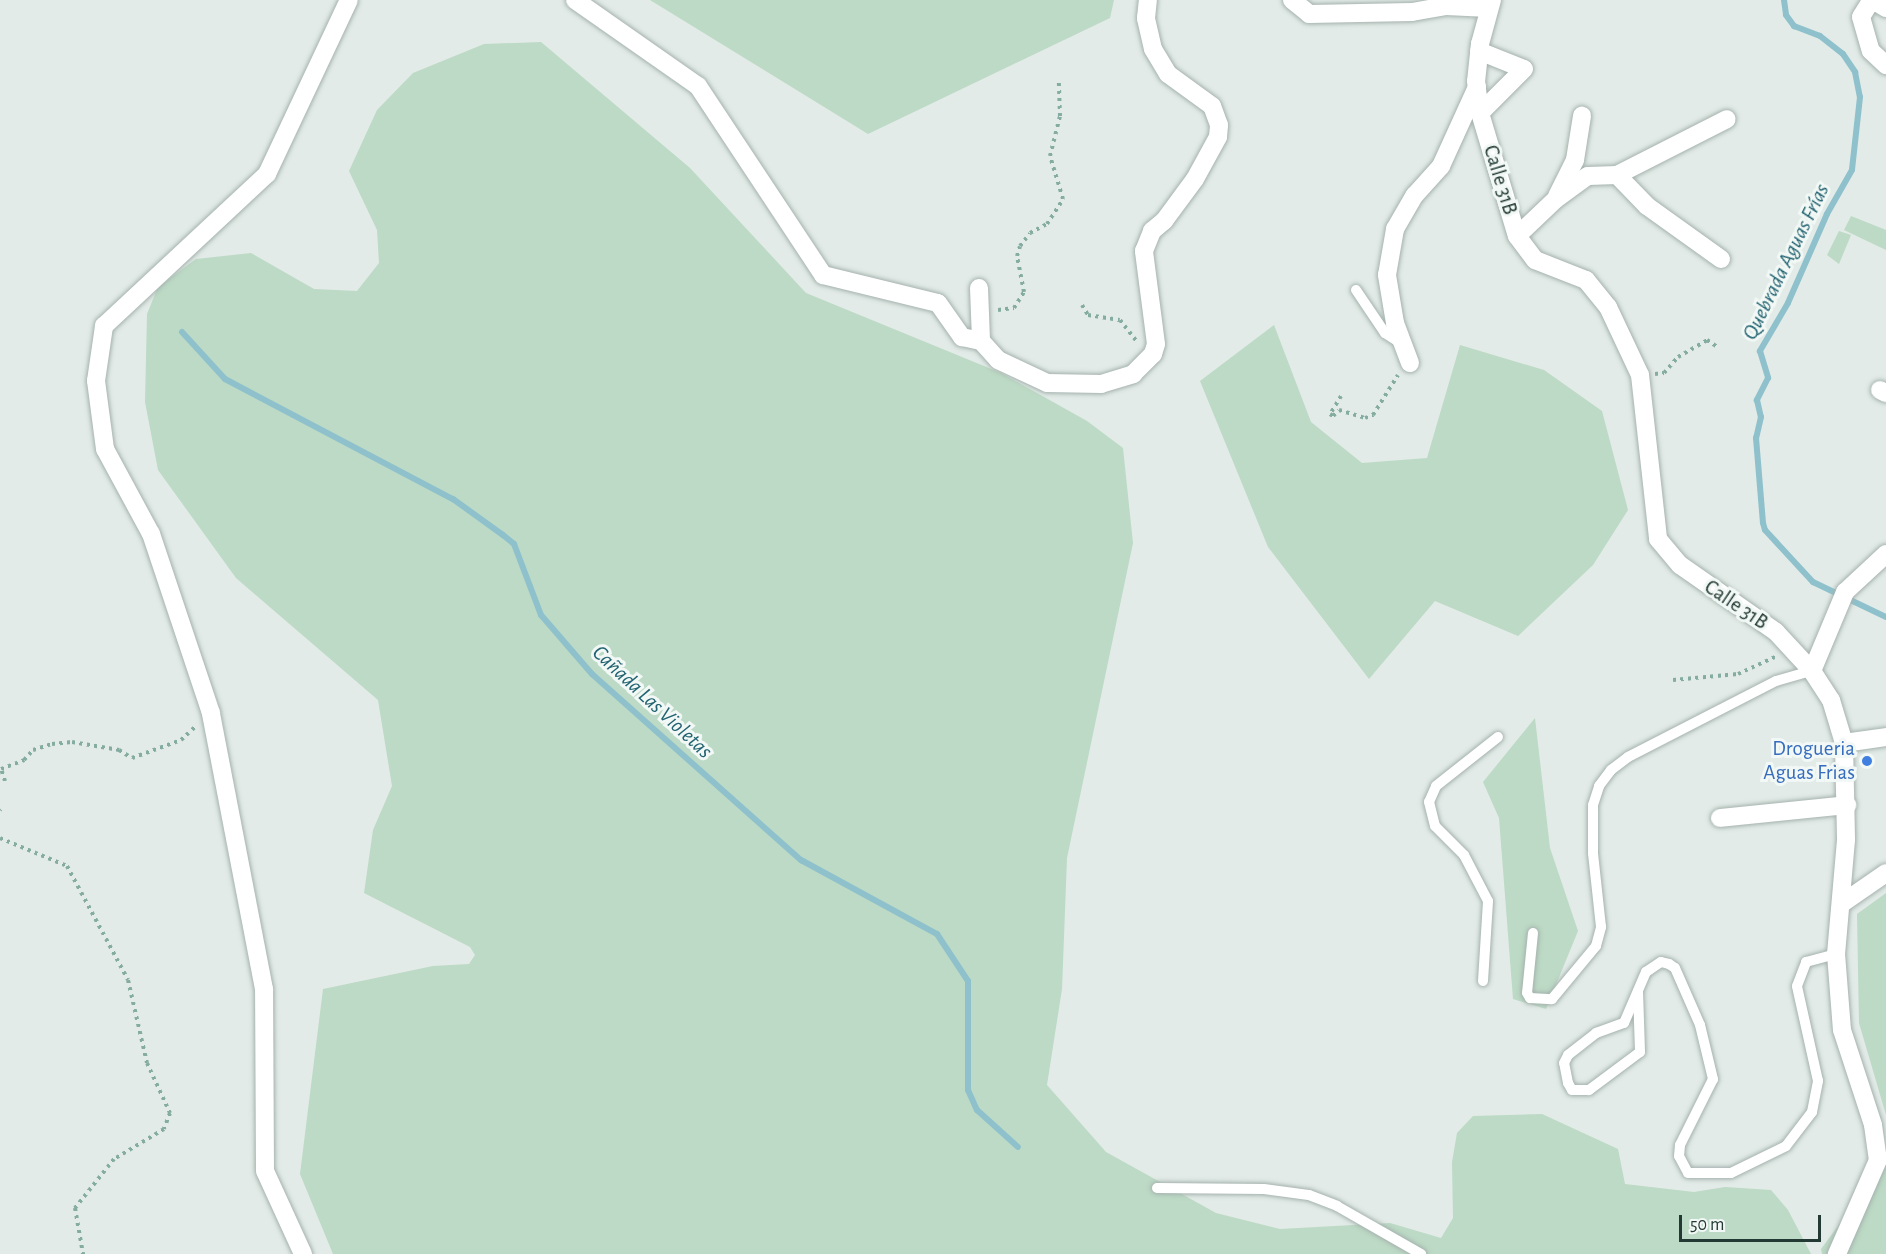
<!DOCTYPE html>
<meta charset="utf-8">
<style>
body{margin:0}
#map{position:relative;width:1886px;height:1254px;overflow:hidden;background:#e2ebe7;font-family:"Alegreya Sans",sans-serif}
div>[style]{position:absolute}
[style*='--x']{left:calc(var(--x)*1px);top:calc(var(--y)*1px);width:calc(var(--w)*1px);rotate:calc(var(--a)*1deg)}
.green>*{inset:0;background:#bcdac5}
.stream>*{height:6px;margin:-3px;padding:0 3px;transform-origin:3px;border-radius:3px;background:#8ec1cc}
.path>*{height:4px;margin-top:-2px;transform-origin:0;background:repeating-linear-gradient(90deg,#85aca0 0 3px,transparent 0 7.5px)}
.roads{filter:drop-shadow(0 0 2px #a5b2ae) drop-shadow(0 0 2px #a5b2ae)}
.service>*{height:10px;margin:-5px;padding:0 5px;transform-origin:5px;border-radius:5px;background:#fff}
.minor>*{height:18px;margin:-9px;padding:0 9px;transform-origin:9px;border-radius:9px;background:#fff}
.tertiary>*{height:18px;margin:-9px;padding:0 9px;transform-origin:9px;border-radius:9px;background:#fff}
.dots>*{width:16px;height:16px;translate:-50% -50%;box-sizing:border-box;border:3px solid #f2f8f5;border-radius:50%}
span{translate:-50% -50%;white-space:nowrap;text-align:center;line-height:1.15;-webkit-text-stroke:6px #f2f8f5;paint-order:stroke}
.street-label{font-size:21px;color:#233a34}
.shop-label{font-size:21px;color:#366cbe}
.right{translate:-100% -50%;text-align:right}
.water-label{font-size:22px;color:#226371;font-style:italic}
.scale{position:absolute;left:1679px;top:1215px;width:142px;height:27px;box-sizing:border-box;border:3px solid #233a34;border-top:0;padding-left:8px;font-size:18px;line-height:21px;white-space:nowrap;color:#233a34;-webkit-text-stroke:4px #f2f8f5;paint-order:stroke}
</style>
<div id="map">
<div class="green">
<div style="clip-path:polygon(650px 0,1114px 0,1110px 18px,868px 134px)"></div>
<div style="clip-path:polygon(541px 42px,690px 168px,806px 293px,1001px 373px,1087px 421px,1123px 448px,1133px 543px,1067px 858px,1062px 989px,1047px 1085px,1106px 1152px,1216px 1213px,1280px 1229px,1390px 1223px,1441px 1238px,1453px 1218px,1452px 1162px,1457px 1133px,1473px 1116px,1542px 1114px,1618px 1149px,1625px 1184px,1694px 1192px,1725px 1187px,1771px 1190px,1788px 1210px,1811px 1254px,333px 1254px,300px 1174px,323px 989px,433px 966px,469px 964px,475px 955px,470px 947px,364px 893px,373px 830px,392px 786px,378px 700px,236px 578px,158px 470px,145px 402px,147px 314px,158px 287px,196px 259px,251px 253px,314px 289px,357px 291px,379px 263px,377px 230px,349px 171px,377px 110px,413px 73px,484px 44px)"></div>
<div style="clip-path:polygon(1851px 216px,1886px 230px,1886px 250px,1844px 230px)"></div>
<div style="clip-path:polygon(1839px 231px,1851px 235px,1839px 264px,1827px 255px)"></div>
<div style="clip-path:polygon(1274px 325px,1311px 422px,1362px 463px,1427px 458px,1460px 345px,1544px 370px,1602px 411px,1628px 510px,1593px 565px,1518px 636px,1435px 601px,1369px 679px,1268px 547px,1200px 381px)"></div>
<div style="clip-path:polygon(1535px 718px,1550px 848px,1578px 931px,1546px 1009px,1513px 999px,1499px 818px,1483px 782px)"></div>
<div style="clip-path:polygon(1886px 893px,1886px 1115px,1859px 1023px,1857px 914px)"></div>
<div style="clip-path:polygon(1886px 1161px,1886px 1254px,1822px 1254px,1821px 1249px)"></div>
</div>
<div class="stream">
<div style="--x:1784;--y:0;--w:15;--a:82"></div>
<div style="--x:1786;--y:15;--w:14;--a:54"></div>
<div style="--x:1794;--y:26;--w:28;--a:21"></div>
<div style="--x:1820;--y:36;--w:29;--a:38"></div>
<div style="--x:1843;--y:54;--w:22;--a:56"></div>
<div style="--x:1855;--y:72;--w:25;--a:79"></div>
<div style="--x:1860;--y:97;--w:73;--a:96.3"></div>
<div style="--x:1852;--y:170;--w:51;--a:119.6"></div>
<div style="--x:1827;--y:214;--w:97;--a:113.7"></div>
<div style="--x:1788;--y:303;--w:56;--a:120.3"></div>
<div style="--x:1760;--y:351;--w:28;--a:73"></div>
<div style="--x:1768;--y:378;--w:25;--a:117"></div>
<div style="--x:1757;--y:400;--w:17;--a:77"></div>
<div style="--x:1761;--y:417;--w:22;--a:103"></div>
<div style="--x:1756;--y:438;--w:85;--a:85.3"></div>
<div style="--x:1763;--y:523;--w:7;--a:74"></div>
<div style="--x:1765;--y:530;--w:71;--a:47.3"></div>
<div style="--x:1813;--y:582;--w:81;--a:25.6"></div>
<div style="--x:182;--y:332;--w:64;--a:47.5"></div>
<div style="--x:225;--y:379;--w:258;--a:27.8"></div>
<div style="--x:453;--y:499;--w:62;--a:35.8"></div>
<div style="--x:503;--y:535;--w:14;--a:39"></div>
<div style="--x:514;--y:544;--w:76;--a:69.2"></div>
<div style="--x:541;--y:615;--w:78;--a:49.2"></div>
<div style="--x:592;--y:674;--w:280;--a:41.7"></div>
<div style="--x:801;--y:860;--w:155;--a:28.6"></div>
<div style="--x:937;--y:934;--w:56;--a:56.6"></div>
<div style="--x:968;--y:981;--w:109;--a:90"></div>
<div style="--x:968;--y:1090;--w:22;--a:66"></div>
<div style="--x:977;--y:1110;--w:55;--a:42.1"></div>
</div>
<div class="path">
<div style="--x:1082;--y:305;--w:12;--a:59"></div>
<div style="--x:1088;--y:315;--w:32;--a:9"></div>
<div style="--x:1120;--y:320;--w:28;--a:52"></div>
<div style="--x:998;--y:310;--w:16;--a:-7"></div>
<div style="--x:1014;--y:308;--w:19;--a:-58"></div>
<div style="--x:1024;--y:292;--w:37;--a:-101"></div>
<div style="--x:1017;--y:256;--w:10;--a:-73"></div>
<div style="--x:1020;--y:246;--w:16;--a:-52"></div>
<div style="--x:1030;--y:233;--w:19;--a:-28"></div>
<div style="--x:1047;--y:224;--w:30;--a:-57"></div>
<div style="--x:1063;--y:199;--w:45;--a:-106.8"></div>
<div style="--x:1050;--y:156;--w:41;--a:-76"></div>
<div style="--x:1060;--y:116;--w:36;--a:-92"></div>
<div style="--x:1655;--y:374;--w:9;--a:-6"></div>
<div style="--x:1664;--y:373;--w:21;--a:-49"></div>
<div style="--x:1678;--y:357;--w:34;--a:-30"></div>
<div style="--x:1707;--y:340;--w:11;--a:34"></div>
<div style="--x:1341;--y:396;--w:21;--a:121"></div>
<div style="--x:1330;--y:414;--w:4;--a:34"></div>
<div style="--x:1333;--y:416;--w:8;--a:-45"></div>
<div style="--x:1339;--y:410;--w:27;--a:17"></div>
<div style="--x:1365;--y:418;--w:9;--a:-21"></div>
<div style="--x:1373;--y:415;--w:47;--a:-58"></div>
<div style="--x:1673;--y:680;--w:65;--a:-5.3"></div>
<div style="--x:1738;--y:674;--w:43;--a:-24.8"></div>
<div style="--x:5;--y:781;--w:13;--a:-108"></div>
<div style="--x:1;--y:769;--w:25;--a:-21"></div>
<div style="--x:24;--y:760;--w:13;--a:-48"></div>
<div style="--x:33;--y:750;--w:20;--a:-18"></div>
<div style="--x:52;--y:744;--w:20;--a:-6"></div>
<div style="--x:72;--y:742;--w:48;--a:9.7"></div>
<div style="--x:119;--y:750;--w:15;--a:32"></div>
<div style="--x:132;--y:758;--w:52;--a:-20.2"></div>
<div style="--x:181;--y:740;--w:22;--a:-43"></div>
<div style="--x:0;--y:810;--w:1;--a:-45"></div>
<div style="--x:0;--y:838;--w:73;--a:22.7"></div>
<div style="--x:67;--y:866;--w:129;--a:61.8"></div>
<div style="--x:128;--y:980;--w:85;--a:77.1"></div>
<div style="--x:147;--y:1063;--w:55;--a:65.3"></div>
<div style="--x:170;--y:1113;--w:17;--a:111"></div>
<div style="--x:164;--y:1129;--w:58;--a:149"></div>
<div style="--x:114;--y:1159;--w:63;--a:128.5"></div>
<div style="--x:75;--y:1208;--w:47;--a:80.1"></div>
</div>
<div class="roads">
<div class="service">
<div style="--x:1356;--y:290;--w:52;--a:56"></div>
<div style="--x:1385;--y:333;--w:20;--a:33"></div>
<div style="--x:1533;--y:933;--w:60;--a:95.7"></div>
<div style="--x:1527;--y:993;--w:6;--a:59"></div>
<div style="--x:1530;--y:998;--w:22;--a:3"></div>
<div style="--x:1552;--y:999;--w:69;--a:-50.3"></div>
<div style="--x:1596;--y:946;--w:20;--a:-75"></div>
<div style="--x:1601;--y:927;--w:74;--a:-96.2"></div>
<div style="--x:1593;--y:853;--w:48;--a:-90"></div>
<div style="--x:1593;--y:805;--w:20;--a:-72"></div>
<div style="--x:1599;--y:786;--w:20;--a:-53"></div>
<div style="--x:1611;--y:770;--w:21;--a:-37"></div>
<div style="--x:1628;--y:757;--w:166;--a:-27.2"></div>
<div style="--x:1776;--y:681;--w:37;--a:-16"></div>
<div style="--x:1483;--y:981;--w:80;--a:-86.4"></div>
<div style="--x:1488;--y:901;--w:52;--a:-117.6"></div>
<div style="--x:1464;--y:855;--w:41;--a:-135"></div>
<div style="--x:1435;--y:826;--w:25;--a:-104"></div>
<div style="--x:1429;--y:802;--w:17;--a:-66"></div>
<div style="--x:1436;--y:786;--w:79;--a:-38.3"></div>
<div style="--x:1638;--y:991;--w:61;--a:88.1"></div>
<div style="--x:1640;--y:1052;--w:64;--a:143.3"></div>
<div style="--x:1589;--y:1090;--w:17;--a:180"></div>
<div style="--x:1572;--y:1090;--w:8;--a:-120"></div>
<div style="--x:1568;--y:1083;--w:20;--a:-101"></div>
<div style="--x:1564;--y:1063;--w:9;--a:-63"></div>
<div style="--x:1568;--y:1055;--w:36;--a:-38"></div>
<div style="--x:1596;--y:1033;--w:30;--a:-20"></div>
<div style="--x:1624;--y:1023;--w:56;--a:-66.7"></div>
<div style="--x:1646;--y:972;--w:18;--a:-34"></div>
<div style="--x:1661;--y:962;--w:8;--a:14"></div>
<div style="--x:1669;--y:964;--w:7;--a:34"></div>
<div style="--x:1675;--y:968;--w:62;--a:66.3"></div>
<div style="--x:1700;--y:1025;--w:56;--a:76.5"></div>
<div style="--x:1713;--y:1079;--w:74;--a:116.6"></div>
<div style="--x:1680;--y:1145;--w:11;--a:95"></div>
<div style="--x:1679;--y:1156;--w:19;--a:62"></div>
<div style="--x:1688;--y:1173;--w:43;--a:0"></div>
<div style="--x:1731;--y:1173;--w:61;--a:-26.1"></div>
<div style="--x:1786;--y:1146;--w:43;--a:-52.6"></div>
<div style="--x:1812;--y:1112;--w:32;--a:-79"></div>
<div style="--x:1818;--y:1081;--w:97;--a:-102.5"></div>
<div style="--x:1797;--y:986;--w:26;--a:-69"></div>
<div style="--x:1806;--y:962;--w:31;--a:-15"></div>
<div style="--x:1157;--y:1188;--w:107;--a:0.5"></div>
<div style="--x:1264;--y:1189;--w:45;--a:7.6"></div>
<div style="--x:1309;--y:1195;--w:30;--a:21"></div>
<div style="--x:1337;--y:1206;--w:97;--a:29.7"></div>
</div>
<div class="minor">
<div style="--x:575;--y:0;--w:150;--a:35"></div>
<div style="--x:698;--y:86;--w:227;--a:56.5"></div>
<div style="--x:823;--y:275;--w:118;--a:13.7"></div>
<div style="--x:938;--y:303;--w:42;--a:54.8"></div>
<div style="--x:962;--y:337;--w:19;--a:12"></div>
<div style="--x:1292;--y:0;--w:22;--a:39"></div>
<div style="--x:1309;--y:14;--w:103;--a:-1.1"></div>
<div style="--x:1412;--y:12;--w:35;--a:-10"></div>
<div style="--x:1446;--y:6;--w:43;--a:2.7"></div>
<div style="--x:1886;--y:8;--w:12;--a:-149"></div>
<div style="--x:1876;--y:2;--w:7;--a:164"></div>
<div style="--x:1869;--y:4;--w:15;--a:122"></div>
<div style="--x:1861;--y:17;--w:35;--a:74"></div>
<div style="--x:1871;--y:51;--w:21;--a:43"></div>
<div style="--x:1479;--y:51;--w:48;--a:21.8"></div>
<div style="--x:1524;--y:69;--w:62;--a:135"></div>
<div style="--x:1617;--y:175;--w:123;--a:-27"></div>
<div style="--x:1557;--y:196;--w:40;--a:-63.4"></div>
<div style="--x:1575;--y:160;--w:45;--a:-81"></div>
<div style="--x:1517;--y:236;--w:54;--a:-43.5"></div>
<div style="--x:1556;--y:199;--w:39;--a:-36"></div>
<div style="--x:1588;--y:176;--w:29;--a:-2"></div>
<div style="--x:1617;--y:175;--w:43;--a:45.9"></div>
<div style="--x:1647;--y:206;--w:91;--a:35.6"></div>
<div style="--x:979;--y:288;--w:53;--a:87.8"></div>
<div style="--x:981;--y:341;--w:25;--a:48"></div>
<div style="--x:998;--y:360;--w:54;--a:25.1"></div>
<div style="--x:1047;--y:383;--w:54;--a:1.1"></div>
<div style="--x:1101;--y:384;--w:34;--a:-17"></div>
<div style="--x:1133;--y:374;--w:28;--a:-45"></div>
<div style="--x:1153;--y:354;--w:10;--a:-73"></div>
<div style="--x:1156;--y:344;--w:94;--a:-97.4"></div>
<div style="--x:1144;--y:251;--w:22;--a:-68"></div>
<div style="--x:1152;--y:231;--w:16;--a:-40"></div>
<div style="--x:1164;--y:221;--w:52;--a:-53.6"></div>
<div style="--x:1195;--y:179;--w:48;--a:-61.3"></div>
<div style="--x:1218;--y:137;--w:12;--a:-85"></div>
<div style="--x:1219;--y:125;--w:20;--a:-110"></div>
<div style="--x:1212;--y:106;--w:54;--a:-144"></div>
<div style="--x:1168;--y:74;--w:29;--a:-121"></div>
<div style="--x:1153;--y:49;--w:32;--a:-103"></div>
<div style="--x:1146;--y:18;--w:18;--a:-84"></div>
<div style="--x:1410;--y:363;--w:43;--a:-110.6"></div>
<div style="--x:1395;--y:323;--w:49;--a:-99.5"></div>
<div style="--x:1387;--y:275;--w:47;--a:-80.1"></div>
<div style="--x:1395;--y:229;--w:39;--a:-60"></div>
<div style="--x:1415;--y:195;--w:39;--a:-48"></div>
<div style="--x:1441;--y:166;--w:87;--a:-65.5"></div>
<div style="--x:1880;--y:390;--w:7;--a:27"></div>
<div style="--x:1812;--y:671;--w:86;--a:-67.3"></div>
<div style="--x:1845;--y:592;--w:56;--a:-42.8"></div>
<div style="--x:1844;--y:743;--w:42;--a:-8.1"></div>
<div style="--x:1720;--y:818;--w:128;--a:-5.8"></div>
<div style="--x:1844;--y:902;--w:51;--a:-34.6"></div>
<div style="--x:303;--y:1254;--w:91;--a:-114.6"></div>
<div style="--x:265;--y:1171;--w:182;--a:-90.3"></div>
<div style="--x:264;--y:989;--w:281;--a:-100.9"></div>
<div style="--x:211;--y:713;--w:189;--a:-108.5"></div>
<div style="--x:151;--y:534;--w:97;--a:-118.4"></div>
<div style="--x:105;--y:449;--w:69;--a:-97.5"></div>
<div style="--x:96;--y:381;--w:56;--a:-81.7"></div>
<div style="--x:104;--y:326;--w:223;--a:-43"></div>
<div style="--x:267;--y:174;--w:192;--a:-64.8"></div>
</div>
<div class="tertiary">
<div style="--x:1492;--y:0;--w:46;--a:105.3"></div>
<div style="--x:1480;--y:44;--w:37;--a:96"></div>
<div style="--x:1476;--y:81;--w:32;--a:83"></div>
<div style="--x:1480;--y:113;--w:128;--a:73.3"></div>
<div style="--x:1517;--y:236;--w:30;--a:53"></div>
<div style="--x:1535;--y:260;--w:55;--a:21.4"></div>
<div style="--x:1586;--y:280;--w:35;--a:51"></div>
<div style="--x:1608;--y:307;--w:75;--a:64.8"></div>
<div style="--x:1640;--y:375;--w:165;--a:83.7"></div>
<div style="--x:1658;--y:539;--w:34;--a:50"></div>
<div style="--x:1680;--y:565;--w:117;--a:34.9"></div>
<div style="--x:1776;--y:632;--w:53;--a:47.3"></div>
<div style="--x:1812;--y:671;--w:35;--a:57"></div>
<div style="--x:1831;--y:700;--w:45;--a:73.2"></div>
<div style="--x:1844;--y:743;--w:97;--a:88.8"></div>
<div style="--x:1846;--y:840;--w:114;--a:95"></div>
<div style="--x:1836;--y:954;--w:76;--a:85.5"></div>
<div style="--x:1842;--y:1030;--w:100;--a:71.9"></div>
<div style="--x:1873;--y:1125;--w:35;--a:82"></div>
<div style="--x:1878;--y:1160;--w:103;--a:113.6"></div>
</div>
</div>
<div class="dots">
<div style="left:1867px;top:761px;background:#3f7fe0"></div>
</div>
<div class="street-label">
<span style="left:1500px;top:180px;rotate:73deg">Calle 31B</span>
<span style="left:1736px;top:605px;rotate:34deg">Calle 31B</span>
</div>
<div class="shop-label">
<span class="right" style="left:1855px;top:761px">Drogueria<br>Aguas Frias</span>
</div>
<div class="water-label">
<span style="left:1786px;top:262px;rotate:-64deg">Quebrada Aguas Frías</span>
<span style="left:652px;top:702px;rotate:43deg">Cañada Las Violetas</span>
</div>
<div class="scale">50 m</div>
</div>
